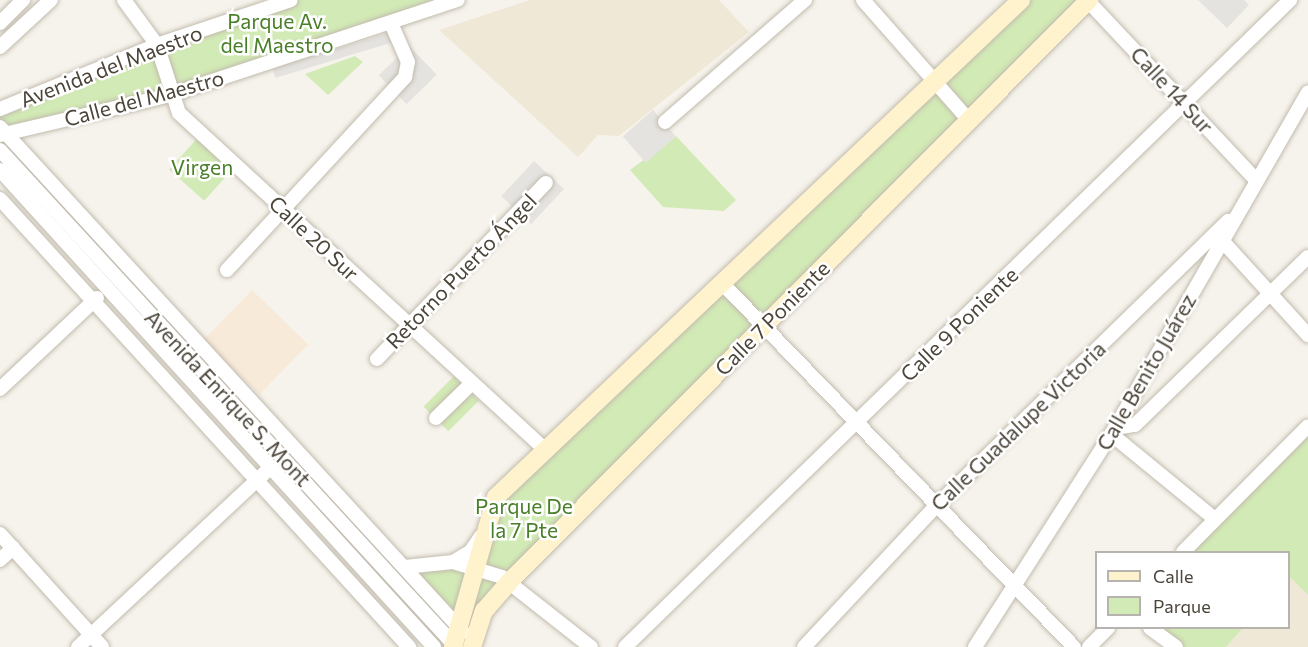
<!DOCTYPE html>
<meta charset="utf-8">
<style>
body{margin:0}
#map{position:relative;width:1308px;height:647px;overflow:hidden;background:#f6f3ec;font-family:Commissioner,sans-serif}
div>[style]{position:absolute}
[style*='--x']{left:calc(var(--x)*1px);top:calc(var(--y)*1px);width:calc(var(--w)*1px);rotate:calc(var(--a)*1deg)}
.commercial>*{inset:0;background:#f7ead8;transform-origin:0 0}
.education>*{inset:0;background:#efe8d6}
.green>*{inset:0;background:#d2eab5;transform-origin:0 0}
.parking>*{inset:0;background:#e5e3e0;transform-origin:0 0}
.roads{filter:drop-shadow(0 0 2px #c2bbae) drop-shadow(0 0 2px #c2bbae)}
.street>*{height:14px;margin:-7px;padding:0 7px;transform-origin:7px;border-radius:7px;background:#fff}
.secondary>*{height:18px;margin:-9px;padding:0 9px;transform-origin:9px;border-radius:9px;background:#fff3cd}
span{translate:-50% -50%;white-space:nowrap;text-align:center;line-height:1.15;-webkit-text-stroke:5px #fff;paint-order:stroke}
.park-label{font-size:21px;color:#4a7f2a}
.street-label{font-size:21px;color:#4b4439}
.legend{position:absolute;left:1095px;top:551px;width:195px;height:78px;box-sizing:border-box;background:#fff;border:2px solid #b7b4b0;margin:0;padding:8px 10px;list-style:none;font-size:18px;color:#4b4439}
.legend li{display:flex;align-items:center;gap:12px;height:30px}
.legend b{width:30px;border:2px solid #b7b4b0}
</style>
<div id="map">
<div class="commercial">
<div style="left:252px;top:290px;width:78px;height:70px;rotate:44deg"></div>
</div>
<div class="education">
<div style="clip-path:polygon(530px 0,719px 0,749px 32px,619px 136px,598px 135px,578px 157px,439px 30px)"></div>
<div style="clip-path:polygon(1289px 574px,1308px 595px,1308px 647px,1226px 647px,1243px 628px,1288px 628px)"></div>
</div>
<div class="green">
<div style="clip-path:polygon(293px 0,451px 0,293px 56px,6px 134px,0 127px,0 109px)"></div>
<div style="clip-path:polygon(1021px 0,1088px 0,508px 582px,471px 647px,457px 647px,459px 626px,405px 567px,462px 558px,488px 512px)"></div>
<div style="clip-path:polygon(355px 56px,363px 62px,328px 95px,305px 74px)"></div>
<div style="left:202px;top:133px;width:47px;height:49px;rotate:42deg"></div>
<div style="clip-path:polygon(676px 136px,736px 200px,724px 211px,663px 207px,630px 170px)"></div>
<div style="left:454px;top:376px;width:35px;height:43px;rotate:45deg"></div>
<div style="clip-path:polygon(1308px 427px,1308px 595px,1289px 576px,1288px 552px,1183px 552px)"></div>
<div style="clip-path:polygon(1152px 628px,1243px 628px,1226px 647px,1177px 647px)"></div>
</div>
<div class="parking">
<div style="clip-path:polygon(1198px 0,1244px 0,1249px 5px,1227px 28px)"></div>
<div style="left:392px;top:32px;width:10px;height:125px;rotate:73deg"></div>
<div style="left:409px;top:46px;width:40px;height:42px;rotate:46deg"></div>
<div style="left:653px;top:110px;width:35px;height:40px;rotate:49deg"></div>
<div style="left:534px;top:161px;width:41px;height:48px;rotate:43deg"></div>
</div>
<div class="roads">
<div class="street">
<div style="--x:124;--y:0;--w:56;--a:53.7"></div>
<div style="--x:157;--y:45;--w:71;--a:72.1"></div>
<div style="--x:179;--y:113;--w:496;--a:42.6"></div>
<div style="--x:863;--y:0;--w:159;--a:48.6"></div>
<div style="--x:1087;--y:0;--w:247;--a:46.8"></div>
<div style="--x:0;--y:23;--w:33;--a:-45"></div>
<div style="--x:0;--y:47;--w:69;--a:-42.7"></div>
<div style="--x:0;--y:109;--w:170;--a:-22.2"></div>
<div style="--x:157;--y:45;--w:141;--a:-18.6"></div>
<div style="--x:665;--y:122;--w:186;--a:-41.1"></div>
<div style="--x:0;--y:127;--w:685;--a:47.48"></div>
<div style="--x:0;--y:135;--w:175;--a:-13.2"></div>
<div style="--x:170;--y:95;--w:303;--a:-18.3"></div>
<div style="--x:0;--y:150;--w:674;--a:47.46"></div>
<div style="--x:0;--y:170;--w:645;--a:47.7"></div>
<div style="--x:0;--y:199;--w:607;--a:47.61"></div>
<div style="--x:1216;--y:234;--w:137;--a:47.7"></div>
<div style="--x:227;--y:270;--w:263;--a:-47.3"></div>
<div style="--x:405;--y:77;--w:15;--a:-79"></div>
<div style="--x:408;--y:62;--w:43;--a:-113.6"></div>
<div style="--x:721;--y:282;--w:508;--a:45.96"></div>
<div style="--x:377;--y:359;--w:244;--a:-46.2"></div>
<div style="--x:0;--y:389;--w:133;--a:-43.2"></div>
<div style="--x:436;--y:418;--w:50;--a:-44.2"></div>
<div style="--x:1115;--y:428;--w:20;--a:-9"></div>
<div style="--x:1135;--y:425;--w:241;--a:-44.2"></div>
<div style="--x:1111;--y:434;--w:134;--a:39.3"></div>
<div style="--x:0;--y:534;--w:152;--a:47.9"></div>
<div style="--x:1183;--y:552;--w:177;--a:-45.2"></div>
<div style="--x:0;--y:560;--w:18;--a:-43"></div>
<div style="--x:453;--y:562;--w:51;--a:17"></div>
<div style="--x:502;--y:577;--w:113;--a:38.2"></div>
<div style="--x:405;--y:567;--w:48;--a:-5.9"></div>
<div style="--x:453;--y:562;--w:21;--a:-31"></div>
<div style="--x:471;--y:551;--w:18;--a:-56"></div>
<div style="--x:1150;--y:628;--w:32;--a:36"></div>
<div style="--x:78;--y:647;--w:262;--a:-43"></div>
<div style="--x:625;--y:647;--w:928;--a:-44.21"></div>
<div style="--x:804;--y:647;--w:195;--a:-46.9"></div>
<div style="--x:937;--y:505;--w:407;--a:-44.3"></div>
<div style="--x:975;--y:647;--w:260;--a:-57.4"></div>
<div style="--x:1115;--y:428;--w:387;--a:-60.1"></div>
<div style="--x:1089;--y:647;--w:27;--a:-45"></div>
</div>
<div class="secondary">
<div style="--x:453;--y:647;--w:156;--a:-74"></div>
<div style="--x:496;--y:497;--w:723;--a:-43.43"></div>
<div style="--x:472;--y:647;--w:38;--a:-72"></div>
<div style="--x:484;--y:611;--w:38;--a:-49"></div>
<div style="--x:509;--y:582;--w:822;--a:-45.1"></div>
</div>
</div>
<div class="park-label">
<span style="left:277px;top:33px">Parque Av.<br>del Maestro</span>
<span style="left:202px;top:167px">Virgen</span>
<span style="left:524px;top:518px">Parque De<br>la 7 Pte</span>
</div>
<div class="street-label">
<span style="left:111px;top:66px;rotate:-21deg">Avenida del Maestro</span>
<span style="left:1172px;top:90px;rotate:47deg">Calle 14 Sur</span>
<span style="left:144px;top:98px;rotate:-15deg">Calle del Maestro</span>
<span style="left:314px;top:238px;rotate:43deg">Calle 20 Sur</span>
<span style="left:461px;top:271px;rotate:-46deg">Retorno Puerto Ángel</span>
<span style="left:772px;top:318px;rotate:-45deg">Calle 7 Poniente</span>
<span style="left:959px;top:324px;rotate:-44deg">Calle 9 Poniente</span>
<span style="left:1146px;top:372px;rotate:-60deg">Calle Benito Juárez</span>
<span style="left:228px;top:398px;rotate:47deg">Avenida Enrique S. Mont</span>
<span style="left:1018px;top:426px;rotate:-44deg">Calle Guadalupe Victoria</span>
</div>
<ul class="legend">
<li><b style="height:8px;background:#fff3cd"></b>Calle</li>
<li><b style="height:16px;background:#d2eab5"></b>Parque</li>
</ul>
</div>
